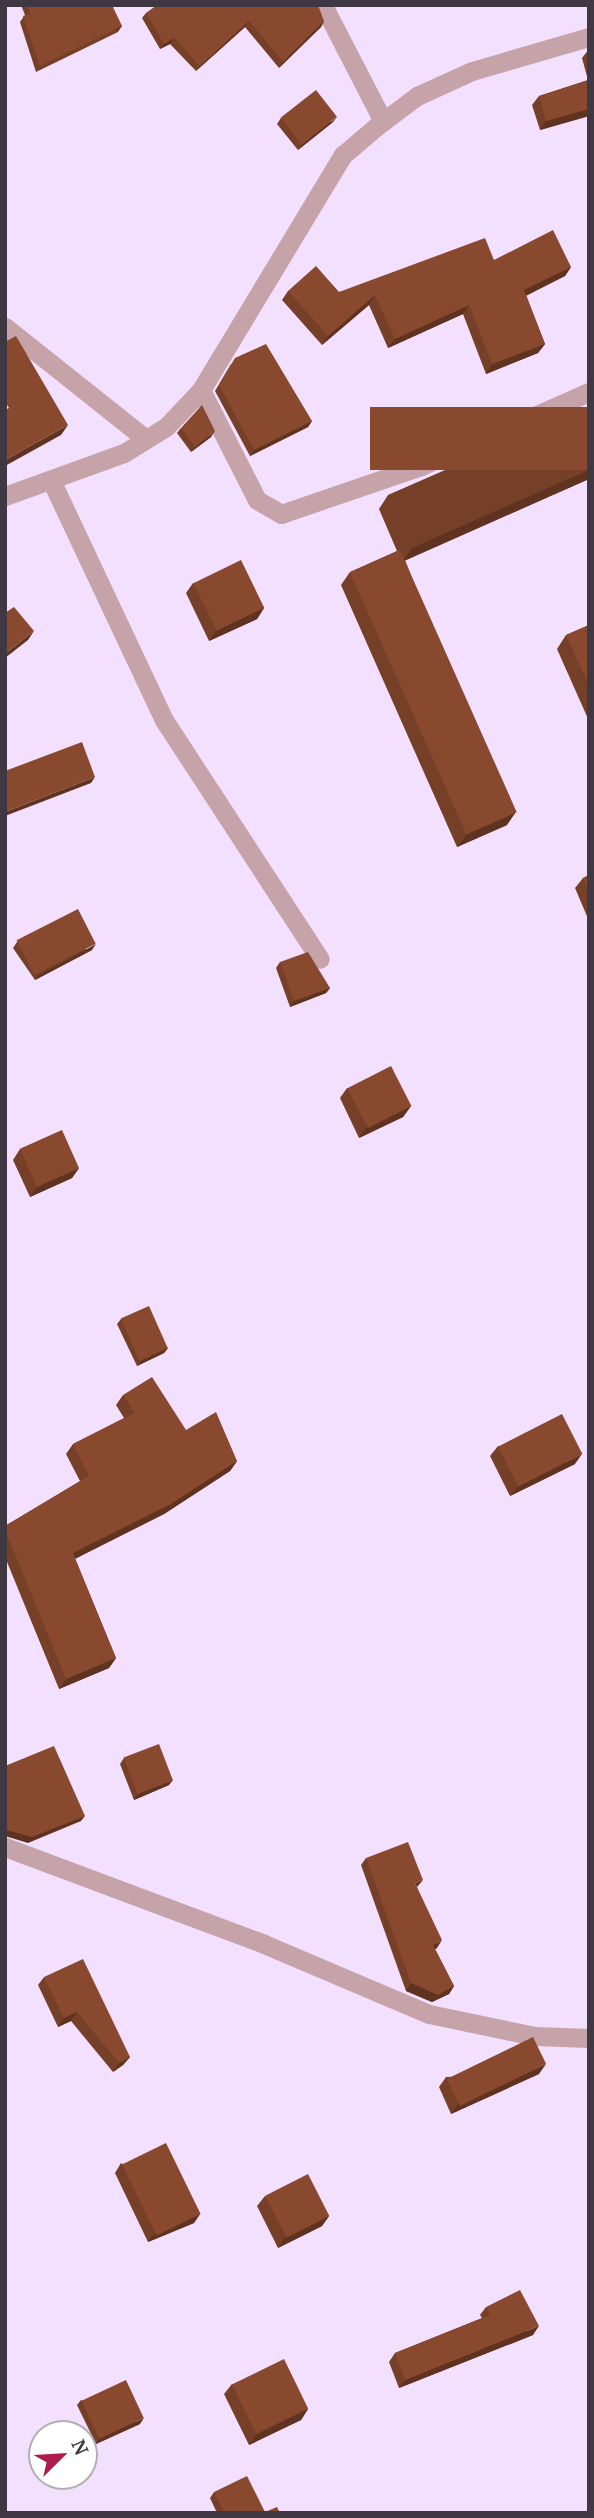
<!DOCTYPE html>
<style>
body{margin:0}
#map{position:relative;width:594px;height:2518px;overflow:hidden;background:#f2e0fe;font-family:"PT Serif",serif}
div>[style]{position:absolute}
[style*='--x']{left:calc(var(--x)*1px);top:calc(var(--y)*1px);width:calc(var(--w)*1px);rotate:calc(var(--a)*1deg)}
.minor>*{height:19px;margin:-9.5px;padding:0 9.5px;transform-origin:9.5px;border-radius:9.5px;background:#c6a2a9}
.wall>*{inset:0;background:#753f28}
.shaded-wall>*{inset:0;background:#5f3320;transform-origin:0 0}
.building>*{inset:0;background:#88492e;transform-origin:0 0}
span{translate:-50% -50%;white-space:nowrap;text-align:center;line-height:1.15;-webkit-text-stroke:7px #fff;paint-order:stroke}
.frame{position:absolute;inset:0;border:7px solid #3f3843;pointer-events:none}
.north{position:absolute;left:28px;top:2420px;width:70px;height:70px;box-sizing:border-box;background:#fff;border:2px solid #b2afb4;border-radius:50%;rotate:66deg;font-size:19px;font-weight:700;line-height:28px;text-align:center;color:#3f3843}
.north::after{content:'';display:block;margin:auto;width:24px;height:32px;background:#ae1c49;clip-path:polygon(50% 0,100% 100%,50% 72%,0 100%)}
</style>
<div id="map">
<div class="minor">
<div style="--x:323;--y:5;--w:131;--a:62.7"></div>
<div style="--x:5;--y:327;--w:180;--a:38.5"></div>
<div style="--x:201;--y:390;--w:123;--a:63"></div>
<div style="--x:257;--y:500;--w:28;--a:30"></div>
<div style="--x:281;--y:514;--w:148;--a:-18.9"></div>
<div style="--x:421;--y:466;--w:184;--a:-23.8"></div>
<div style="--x:51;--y:480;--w:265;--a:64.8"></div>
<div style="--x:164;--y:720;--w:285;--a:56.9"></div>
<div style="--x:5;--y:496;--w:127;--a:-19.9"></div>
<div style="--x:124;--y:453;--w:49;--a:-31.8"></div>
<div style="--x:166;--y:427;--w:51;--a:-46.6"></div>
<div style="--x:201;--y:390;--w:275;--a:-58.9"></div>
<div style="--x:343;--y:155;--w:45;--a:-40.5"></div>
<div style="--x:377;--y:126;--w:50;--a:-36.9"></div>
<div style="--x:417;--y:96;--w:60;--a:-24.4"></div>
<div style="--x:472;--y:71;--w:122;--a:-16.2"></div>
<div style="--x:5;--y:1847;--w:277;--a:20.5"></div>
<div style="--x:264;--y:1944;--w:179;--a:23"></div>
<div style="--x:429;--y:2014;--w:107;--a:11.8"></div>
<div style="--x:534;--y:2036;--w:55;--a:2.1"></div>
</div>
<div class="wall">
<div style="clip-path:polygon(21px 5px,112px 5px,118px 32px,36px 72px,20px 22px,25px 15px)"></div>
<div style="clip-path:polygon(146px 13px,324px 21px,321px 27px,279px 68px,245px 27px,196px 71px,170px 44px,160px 49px,142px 18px)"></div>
<div style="clip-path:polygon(589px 49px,589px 116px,540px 130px,532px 105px,539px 96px,588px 80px,582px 58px)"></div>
<div style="clip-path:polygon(281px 118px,333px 122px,298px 150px,277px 124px)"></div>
<div style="clip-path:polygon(494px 260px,571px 267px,565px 276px,526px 295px,545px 344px,538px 353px,486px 374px,463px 314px,388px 348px,369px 305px,322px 345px,282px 300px,288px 291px,339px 292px)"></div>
<div style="clip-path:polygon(231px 364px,312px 421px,308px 427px,250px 456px,215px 391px)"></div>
<div style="clip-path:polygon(589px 407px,589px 479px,405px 560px,507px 825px,457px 847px,341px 585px,350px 572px,397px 551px,379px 509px,388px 495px)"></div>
<div style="clip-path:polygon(181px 428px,211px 437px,191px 452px,177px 433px)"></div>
<div style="clip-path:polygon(193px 583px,264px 608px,257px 619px,209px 641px,186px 593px)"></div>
<div style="clip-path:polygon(589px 625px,589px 721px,557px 649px,566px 635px)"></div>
<div style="clip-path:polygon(589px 875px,589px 921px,575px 888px,583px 878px)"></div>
<div style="clip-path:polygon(17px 942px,92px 950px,35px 980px,13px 948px)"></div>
<div style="clip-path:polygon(280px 962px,330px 988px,326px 993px,290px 1007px,276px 968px)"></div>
<div style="clip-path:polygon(347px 1088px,411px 1106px,403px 1117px,359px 1138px,340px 1098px)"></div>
<div style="clip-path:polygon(20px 1149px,79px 1168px,72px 1178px,30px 1197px,13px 1160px)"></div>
<div style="clip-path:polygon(121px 1319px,168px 1348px,164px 1353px,137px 1366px,117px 1324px)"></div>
<div style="clip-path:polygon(123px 1395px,186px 1430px,237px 1461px,230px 1471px,164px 1514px,75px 1559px,116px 1658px,109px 1668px,59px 1689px,5px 1557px,5px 1526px,80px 1481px,66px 1454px,73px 1444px,124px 1418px,116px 1405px)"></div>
<div style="clip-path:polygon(498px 1446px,575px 1464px,510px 1496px,490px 1456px)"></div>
<div style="clip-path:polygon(124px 1758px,169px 1785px,134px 1800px,120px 1764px)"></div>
<div style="clip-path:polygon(366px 1858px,417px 1887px,437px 1948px,435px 1949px,454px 1986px,449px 1994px,432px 2002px,406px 1991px,361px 1865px)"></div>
<div style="clip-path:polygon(44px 1977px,130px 2057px,123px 2065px,113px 2072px,71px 2021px,58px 2027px,38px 1985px)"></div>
<div style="clip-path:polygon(539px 2074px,451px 2114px,439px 2087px,446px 2077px)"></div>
<div style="clip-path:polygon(121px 2163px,200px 2214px,194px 2223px,148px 2242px,115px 2173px)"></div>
<div style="clip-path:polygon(265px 2196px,329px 2216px,322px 2226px,278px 2248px,257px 2206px)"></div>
<div style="clip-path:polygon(486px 2307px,533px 2335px,399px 2388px,389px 2362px,395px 2353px,482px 2318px,480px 2315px)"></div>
<div style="clip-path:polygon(232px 2384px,308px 2409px,301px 2420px,249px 2445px,224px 2394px)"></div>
<div style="clip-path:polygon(81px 2400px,140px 2424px,96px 2444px,77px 2405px)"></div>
<div style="clip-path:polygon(214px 2492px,265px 2512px,280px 2513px,217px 2513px,210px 2498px)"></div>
</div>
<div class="shaded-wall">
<div style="clip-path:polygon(249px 21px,245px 27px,196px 71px,200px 66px)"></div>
<div style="clip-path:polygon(324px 21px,321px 27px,279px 68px,283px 62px)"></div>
<div style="left:122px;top:26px;width:7px;height:91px;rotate:124deg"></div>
<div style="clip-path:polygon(174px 38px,170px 44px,160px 49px,164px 44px)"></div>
<div style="clip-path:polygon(589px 109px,589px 116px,540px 130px,546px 121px)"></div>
<div style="clip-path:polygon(337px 117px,333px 122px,298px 150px,302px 145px)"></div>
<div style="clip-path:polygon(571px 267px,565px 276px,518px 300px,524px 290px)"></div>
<div style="clip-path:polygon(375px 295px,369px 305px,322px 345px,328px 336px)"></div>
<div style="clip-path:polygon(469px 305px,463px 314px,388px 348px,395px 339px)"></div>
<div style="clip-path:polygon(545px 344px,538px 353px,486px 374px,492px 364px)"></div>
<div style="clip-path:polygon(312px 421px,308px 427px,250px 456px,254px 450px)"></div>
<div style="clip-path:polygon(68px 425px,61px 435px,5px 466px,5px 460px)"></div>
<div style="clip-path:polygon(215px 431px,211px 437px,191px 452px,195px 447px)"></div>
<div style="clip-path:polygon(589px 470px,589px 479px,402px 562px,412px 548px)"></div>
<div style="clip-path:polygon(264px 608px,257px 619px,209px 641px,216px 631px)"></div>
<div style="clip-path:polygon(34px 631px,28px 640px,5px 658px,5px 654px)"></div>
<div style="clip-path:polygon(95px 777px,91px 783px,5px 816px,5px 812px)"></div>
<div style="clip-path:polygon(516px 812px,507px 825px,457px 847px,467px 834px)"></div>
<div style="clip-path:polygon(96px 944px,92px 950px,35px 980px,39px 975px)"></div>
<div style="clip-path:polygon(330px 988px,326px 993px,290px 1007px,294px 1001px)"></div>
<div style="clip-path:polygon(411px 1106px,403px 1117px,359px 1138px,366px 1128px)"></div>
<div style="clip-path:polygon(79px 1168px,72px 1178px,30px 1197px,37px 1187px)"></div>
<div style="clip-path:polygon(168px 1348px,164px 1353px,137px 1366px,141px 1361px)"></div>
<div style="clip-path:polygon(582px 1454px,575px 1464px,510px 1496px,518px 1486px)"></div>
<div style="clip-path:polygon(237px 1461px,230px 1471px,164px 1514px,66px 1563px,73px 1553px)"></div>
<div style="clip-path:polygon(116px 1658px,109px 1668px,59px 1689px,66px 1679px)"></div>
<div style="clip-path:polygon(173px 1780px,169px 1785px,134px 1800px,138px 1794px)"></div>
<div style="clip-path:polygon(85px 1816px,81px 1821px,28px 1843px,5px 1836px,6px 1830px)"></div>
<div style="clip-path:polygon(423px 1880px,417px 1887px,415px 1883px)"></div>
<div style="clip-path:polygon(442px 1940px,437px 1948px,428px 1952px,433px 1945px)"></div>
<div style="clip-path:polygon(411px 1983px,454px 1986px,449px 1994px,432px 2002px,406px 1991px)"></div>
<div style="clip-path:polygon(77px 2012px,71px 2021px,58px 2027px,64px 2018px)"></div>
<div style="clip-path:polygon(130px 2057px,123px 2065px,113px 2072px,119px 2063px)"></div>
<div style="clip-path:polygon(546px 2064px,539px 2074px,451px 2114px,458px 2104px)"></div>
<div style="clip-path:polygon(200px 2214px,194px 2223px,148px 2242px,155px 2233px)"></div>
<div style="clip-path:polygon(329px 2216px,322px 2226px,278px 2248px,285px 2237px)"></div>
<div style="clip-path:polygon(539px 2326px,533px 2335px,399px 2388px,405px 2380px)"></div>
<div style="clip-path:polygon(308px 2409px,301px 2420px,249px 2445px,256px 2435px)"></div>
<div style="clip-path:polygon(144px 2418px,140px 2424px,96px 2444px,100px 2438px)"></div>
</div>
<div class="building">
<div style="clip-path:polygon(27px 5px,112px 5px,122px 26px,40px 66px,23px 16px,30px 14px)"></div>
<div style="clip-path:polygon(157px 5px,318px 5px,324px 21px,283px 62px,249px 21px,200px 66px,174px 38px,164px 44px,146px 13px)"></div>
<div style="clip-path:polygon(589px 80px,589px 109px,546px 121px,539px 96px)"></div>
<div style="left:316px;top:90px;width:34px;height:45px;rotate:52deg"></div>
<div style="clip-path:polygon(553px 230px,571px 267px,524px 290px,545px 344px,492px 364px,469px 305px,395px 339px,375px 295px,328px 336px,288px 291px,316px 266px,339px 292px,485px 238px,494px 260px)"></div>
<div style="clip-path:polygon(16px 336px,68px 425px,5px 460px,5px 410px,9px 408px,5px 402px,5px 342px)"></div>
<div style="clip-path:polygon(266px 344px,312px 421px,254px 450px,219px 385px,235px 358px)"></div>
<div style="clip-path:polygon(202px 405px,215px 431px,195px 447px,181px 428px)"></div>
<div style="left:589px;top:407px;width:63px;height:219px;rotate:90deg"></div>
<div style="left:400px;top:550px;width:287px;height:55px;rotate:66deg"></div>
<div style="left:241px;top:560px;width:53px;height:53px;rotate:64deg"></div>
<div style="clip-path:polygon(14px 607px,34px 631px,5px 654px,5px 613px)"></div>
<div style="clip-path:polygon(589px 625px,589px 686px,566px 635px)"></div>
<div style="clip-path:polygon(82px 742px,95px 777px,5px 812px,5px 771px)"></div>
<div style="clip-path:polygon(589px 875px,589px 893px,583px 878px)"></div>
<div style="left:78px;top:909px;width:39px;height:69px;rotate:63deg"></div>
<div style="clip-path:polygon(308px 952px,330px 988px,294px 1001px,280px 962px)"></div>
<div style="left:391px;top:1066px;width:45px;height:49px;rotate:63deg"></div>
<div style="left:62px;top:1130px;width:42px;height:46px;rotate:66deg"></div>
<div style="left:149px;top:1306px;width:46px;height:31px;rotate:66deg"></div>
<div style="clip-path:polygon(152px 1377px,186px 1430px,216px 1412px,237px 1461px,171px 1504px,73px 1553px,116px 1658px,66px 1679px,5px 1530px,5px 1526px,89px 1476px,73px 1444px,135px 1413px,123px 1395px)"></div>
<div style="left:562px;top:1414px;width:45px;height:72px;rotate:63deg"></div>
<div style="left:159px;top:1744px;width:39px;height:38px;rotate:69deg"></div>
<div style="clip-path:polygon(54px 1746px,85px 1816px,32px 1837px,6px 1830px,5px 1831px,5px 1766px)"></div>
<div style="clip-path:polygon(408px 1842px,423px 1880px,415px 1883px,442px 1940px,433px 1945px,454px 1986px,438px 1995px,411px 1983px,366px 1858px)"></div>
<div style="clip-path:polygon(83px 1959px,130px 2057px,119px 2063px,77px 2012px,64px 2018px,44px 1977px)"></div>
<div style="left:533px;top:2037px;width:30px;height:96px;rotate:64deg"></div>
<div style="left:166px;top:2143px;width:79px;height:49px;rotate:64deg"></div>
<div style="left:308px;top:2174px;width:47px;height:48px;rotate:63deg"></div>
<div style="clip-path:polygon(520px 2290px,539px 2326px,405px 2380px,395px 2353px,490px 2315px,486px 2307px)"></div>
<div style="left:284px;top:2359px;width:55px;height:58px;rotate:64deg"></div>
<div style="left:126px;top:2380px;width:42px;height:49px;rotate:65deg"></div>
<div style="clip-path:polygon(247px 2476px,265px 2512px,277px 2507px,280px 2513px,224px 2513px,214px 2492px)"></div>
</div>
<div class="frame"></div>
<div class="north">N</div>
</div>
